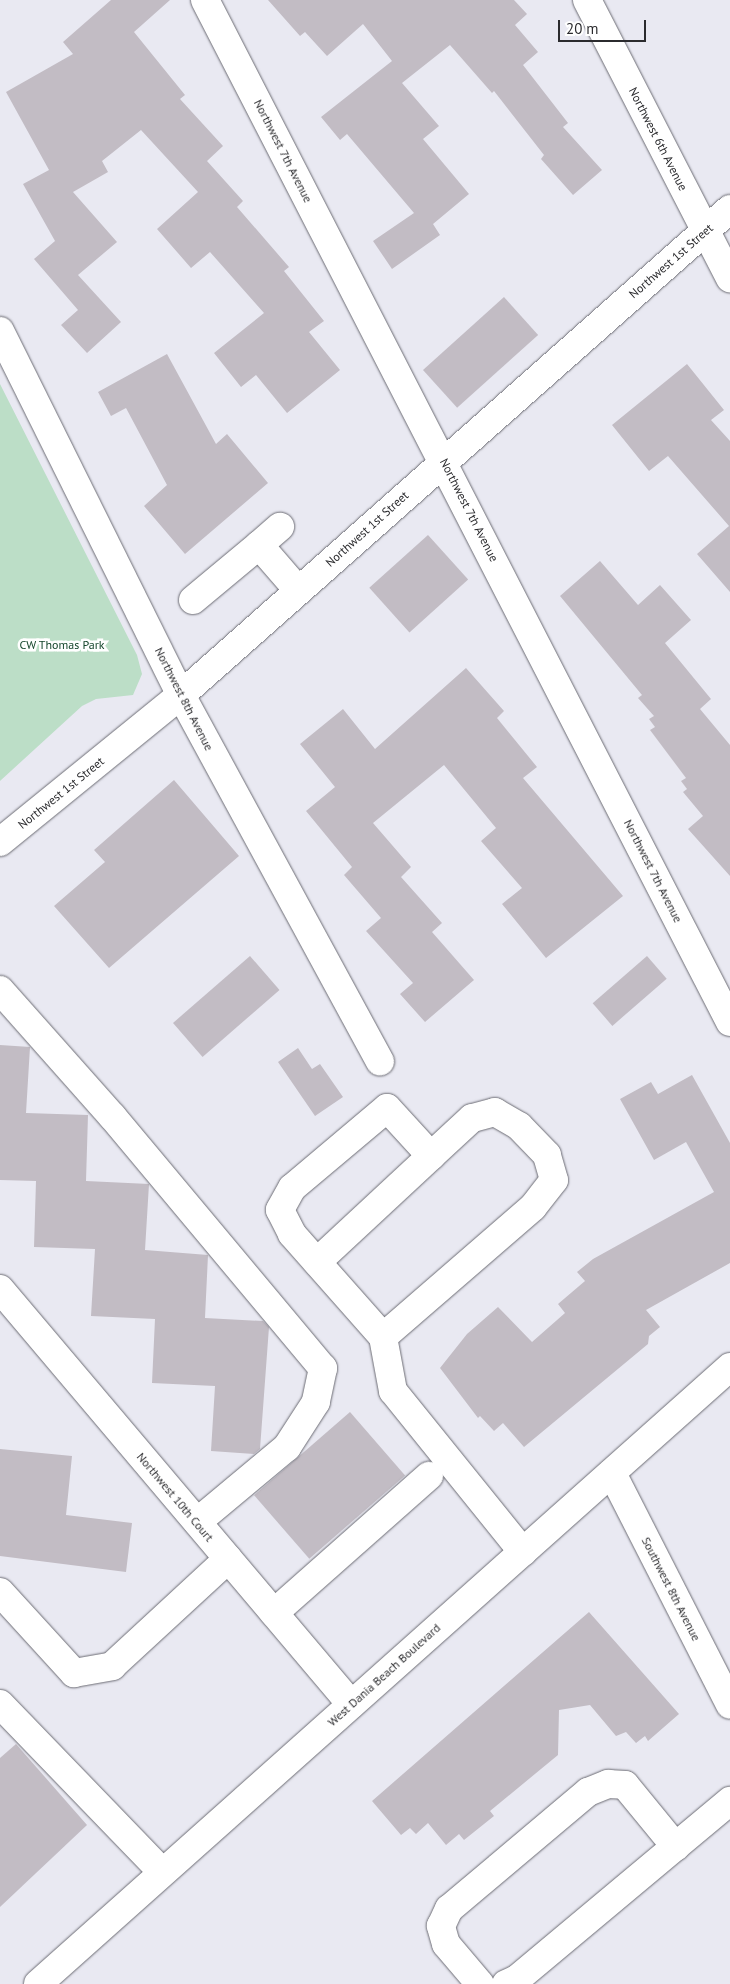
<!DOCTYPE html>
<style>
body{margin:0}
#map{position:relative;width:730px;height:1984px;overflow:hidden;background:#e9e9f2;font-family:"PT Sans",sans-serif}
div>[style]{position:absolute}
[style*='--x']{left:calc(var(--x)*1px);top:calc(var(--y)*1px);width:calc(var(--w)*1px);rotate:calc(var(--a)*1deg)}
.green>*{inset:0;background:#bcdec7}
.building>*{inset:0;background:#c2bcc4;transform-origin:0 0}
.roads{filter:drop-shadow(0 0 1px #6c6c74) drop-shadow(0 0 1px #6c6c74)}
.minor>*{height:28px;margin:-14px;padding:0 14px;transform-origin:14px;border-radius:14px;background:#fff}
span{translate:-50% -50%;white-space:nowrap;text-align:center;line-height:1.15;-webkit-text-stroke:5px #fff;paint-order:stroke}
.street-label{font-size:12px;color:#2b2b2e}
.park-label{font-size:12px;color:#14452b}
.scale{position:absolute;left:558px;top:20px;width:88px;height:22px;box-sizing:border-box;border:2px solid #2b2b2e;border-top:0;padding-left:6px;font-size:15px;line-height:18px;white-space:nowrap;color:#2b2b2e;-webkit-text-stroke:4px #fff;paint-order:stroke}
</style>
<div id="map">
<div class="green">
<div style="clip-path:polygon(0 384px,137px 655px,142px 674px,133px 695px,96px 699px,82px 706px,0 781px)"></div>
</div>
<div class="building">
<div style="clip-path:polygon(111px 0,170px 0,134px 32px,185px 95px,180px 99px,223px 146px,207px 161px,243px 201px,237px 207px,289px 267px,284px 271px,324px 321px,309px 332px,340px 370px,287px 413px,256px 375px,241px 387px,214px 353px,264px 313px,210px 252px,191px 268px,157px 229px,198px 192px,141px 130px,102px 161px,108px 172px,73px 192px,117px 242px,78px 275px,121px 322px,87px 353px,61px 325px,78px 310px,34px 259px,55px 241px,23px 184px,49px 170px,6px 92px,73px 54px,63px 42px)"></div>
<div style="clip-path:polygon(268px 0,514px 0,527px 14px,515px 25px,538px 52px,523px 65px,568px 123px,563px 127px,602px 170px,573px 195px,541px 159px,544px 155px,494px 91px,492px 93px,450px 45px,402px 83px,439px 126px,423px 139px,469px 194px,433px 224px,440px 235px,392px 269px,373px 241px,414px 213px,347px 134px,340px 140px,321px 117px,392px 61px,363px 24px,327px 56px,305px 32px,300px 36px)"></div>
<div style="left:504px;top:297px;width:51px;height:109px;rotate:48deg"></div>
<div style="clip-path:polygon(167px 354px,216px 444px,227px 434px,268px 483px,185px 554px,144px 506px,167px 485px,126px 408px,111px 416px,98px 392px)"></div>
<div style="clip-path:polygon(687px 364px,724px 410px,711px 420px,730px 441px,730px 592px,697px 554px,729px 526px,668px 456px,649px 471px,612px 425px)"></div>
<div style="left:428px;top:535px;width:60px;height:79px;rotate:48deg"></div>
<div style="clip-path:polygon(600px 561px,638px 605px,660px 585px,691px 620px,665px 643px,711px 699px,700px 709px,730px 745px,730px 876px,688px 829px,703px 816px,683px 792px,687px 789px,681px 781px,686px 778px,650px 730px,655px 727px,649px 719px,654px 716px,638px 698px,642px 695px,560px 596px)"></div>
<div style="clip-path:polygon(466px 668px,504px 711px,497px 718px,537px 767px,523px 778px,623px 896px,546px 958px,502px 904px,522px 888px,481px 841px,496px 828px,444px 765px,373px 823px,411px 867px,401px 877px,442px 923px,432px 932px,474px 980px,425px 1022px,400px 994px,413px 983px,366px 931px,381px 918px,344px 875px,352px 867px,306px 811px,335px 787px,300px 744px,343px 709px,375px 749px)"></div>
<div style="clip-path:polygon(174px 780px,239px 856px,109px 968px,54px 906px,105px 862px,94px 850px)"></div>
<div style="left:250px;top:956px;width:45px;height:102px;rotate:49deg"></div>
<div style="left:647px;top:956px;width:30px;height:72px;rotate:49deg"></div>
<div style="clip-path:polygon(0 1045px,30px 1047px,26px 1113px,88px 1115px,86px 1181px,149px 1184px,145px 1250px,208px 1255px,205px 1318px,263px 1321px,269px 1327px,260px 1449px,254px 1454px,211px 1451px,215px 1386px,152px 1383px,155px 1319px,91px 1316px,95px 1249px,34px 1247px,36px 1181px,0 1180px)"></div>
<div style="clip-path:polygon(298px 1048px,312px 1069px,320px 1064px,343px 1097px,315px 1116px,278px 1062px)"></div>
<div style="clip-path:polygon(692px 1075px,730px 1143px,730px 1263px,646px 1310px,660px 1327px,649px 1336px,648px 1344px,524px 1447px,503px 1423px,494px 1431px,480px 1416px,478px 1418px,440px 1368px,467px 1334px,498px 1307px,532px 1342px,565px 1313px,558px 1304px,585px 1281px,577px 1272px,593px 1259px,714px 1192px,686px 1142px,654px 1160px,620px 1099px,651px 1082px,658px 1094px)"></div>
<div style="left:350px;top:1412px;width:84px;height:127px;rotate:49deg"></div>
<div style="clip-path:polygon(0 1449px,72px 1456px,66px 1515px,132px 1523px,126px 1572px,0 1556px)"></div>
<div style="clip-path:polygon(589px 1612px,679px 1714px,648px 1741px,645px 1736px,636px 1743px,626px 1732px,616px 1736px,590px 1705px,559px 1710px,558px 1755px,490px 1811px,494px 1816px,464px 1840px,459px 1834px,446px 1845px,428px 1823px,416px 1834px,410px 1828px,401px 1835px,372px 1801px)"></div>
<div style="clip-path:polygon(16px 1744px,87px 1825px,0 1907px,0 1758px)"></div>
</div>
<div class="roads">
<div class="minor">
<div style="--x:205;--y:0;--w:1149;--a:62.81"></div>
<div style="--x:587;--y:0;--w:313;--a:62.8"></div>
<div style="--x:0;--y:331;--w:407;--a:63.6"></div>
<div style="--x:181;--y:695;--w:417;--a:61.5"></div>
<div style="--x:259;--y:545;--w:28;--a:-41"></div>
<div style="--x:193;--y:600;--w:86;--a:-39.8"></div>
<div style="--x:259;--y:545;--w:60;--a:49.1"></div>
<div style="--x:0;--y:842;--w:233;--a:-39.1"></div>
<div style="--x:181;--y:695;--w:733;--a:-41.52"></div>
<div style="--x:0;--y:990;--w:169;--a:48.4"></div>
<div style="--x:112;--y:1116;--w:329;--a:50.1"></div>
<div style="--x:323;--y:1368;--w:35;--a:102"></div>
<div style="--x:316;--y:1402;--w:54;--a:122.8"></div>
<div style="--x:287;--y:1447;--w:117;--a:140.2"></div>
<div style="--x:317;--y:1262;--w:156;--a:-42.9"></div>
<div style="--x:0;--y:1289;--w:544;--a:49.78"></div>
<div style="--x:383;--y:1337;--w:198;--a:-40.9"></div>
<div style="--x:533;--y:1207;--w:34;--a:-52"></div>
<div style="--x:554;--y:1180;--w:26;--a:-106"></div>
<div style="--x:547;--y:1155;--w:40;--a:-134"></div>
<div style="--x:519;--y:1126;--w:28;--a:-150"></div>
<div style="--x:495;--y:1112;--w:24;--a:165"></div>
<div style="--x:472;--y:1118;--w:56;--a:137.2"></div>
<div style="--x:431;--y:1156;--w:65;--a:-132.5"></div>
<div style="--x:387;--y:1108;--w:124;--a:139.9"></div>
<div style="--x:292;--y:1188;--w:25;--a:119"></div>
<div style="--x:280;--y:1210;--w:27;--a:63"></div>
<div style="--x:292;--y:1234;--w:137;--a:48.5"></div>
<div style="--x:383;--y:1337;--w:55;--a:79.5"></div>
<div style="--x:393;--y:1391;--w:207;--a:51.1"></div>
<div style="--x:612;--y:1473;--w:260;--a:63"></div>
<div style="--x:0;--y:1592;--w:110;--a:47.6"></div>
<div style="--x:74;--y:1673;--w:39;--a:-10"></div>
<div style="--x:112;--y:1666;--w:158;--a:-42.7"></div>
<div style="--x:274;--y:1613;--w:207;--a:-41.5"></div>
<div style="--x:0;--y:1704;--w:233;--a:46"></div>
<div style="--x:38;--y:1984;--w:927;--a:-41.72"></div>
<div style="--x:480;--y:1984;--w:52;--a:-130.4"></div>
<div style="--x:446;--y:1944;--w:19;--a:-106"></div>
<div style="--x:441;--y:1926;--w:19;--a:-65"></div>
<div style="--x:449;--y:1909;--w:182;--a:-40.1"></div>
<div style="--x:588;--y:1792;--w:22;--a:-22"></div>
<div style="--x:608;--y:1784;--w:17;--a:3"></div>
<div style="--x:625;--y:1785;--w:80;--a:50.6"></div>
<div style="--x:506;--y:1984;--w:12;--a:-24"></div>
<div style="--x:517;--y:1979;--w:278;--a:-39.9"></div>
</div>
</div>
<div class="street-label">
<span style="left:658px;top:139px;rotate:63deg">Northwest 6th Avenue</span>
<span style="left:283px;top:151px;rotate:63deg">Northwest 7th Avenue</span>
<span style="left:671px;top:261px;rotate:-41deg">Northwest 1st Street</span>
<span style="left:469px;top:510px;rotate:63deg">Northwest 7th Avenue</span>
<span style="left:367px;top:529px;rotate:-42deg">Northwest 1st Street</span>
<span style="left:184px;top:699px;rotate:63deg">Northwest 8th Avenue</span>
<span style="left:61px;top:793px;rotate:-39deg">Northwest 1st Street</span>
<span style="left:653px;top:871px;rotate:63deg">Northwest 7th Avenue</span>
<span style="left:175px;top:1497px;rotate:50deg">Northwest 10th Court</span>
<span style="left:671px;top:1589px;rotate:63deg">Southwest 8th Avenue</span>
<span style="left:384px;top:1675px;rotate:-42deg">West Dania Beach Boulevard</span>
</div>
<div class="park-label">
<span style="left:62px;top:645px">CW Thomas Park</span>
</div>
<div class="scale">20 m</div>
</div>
